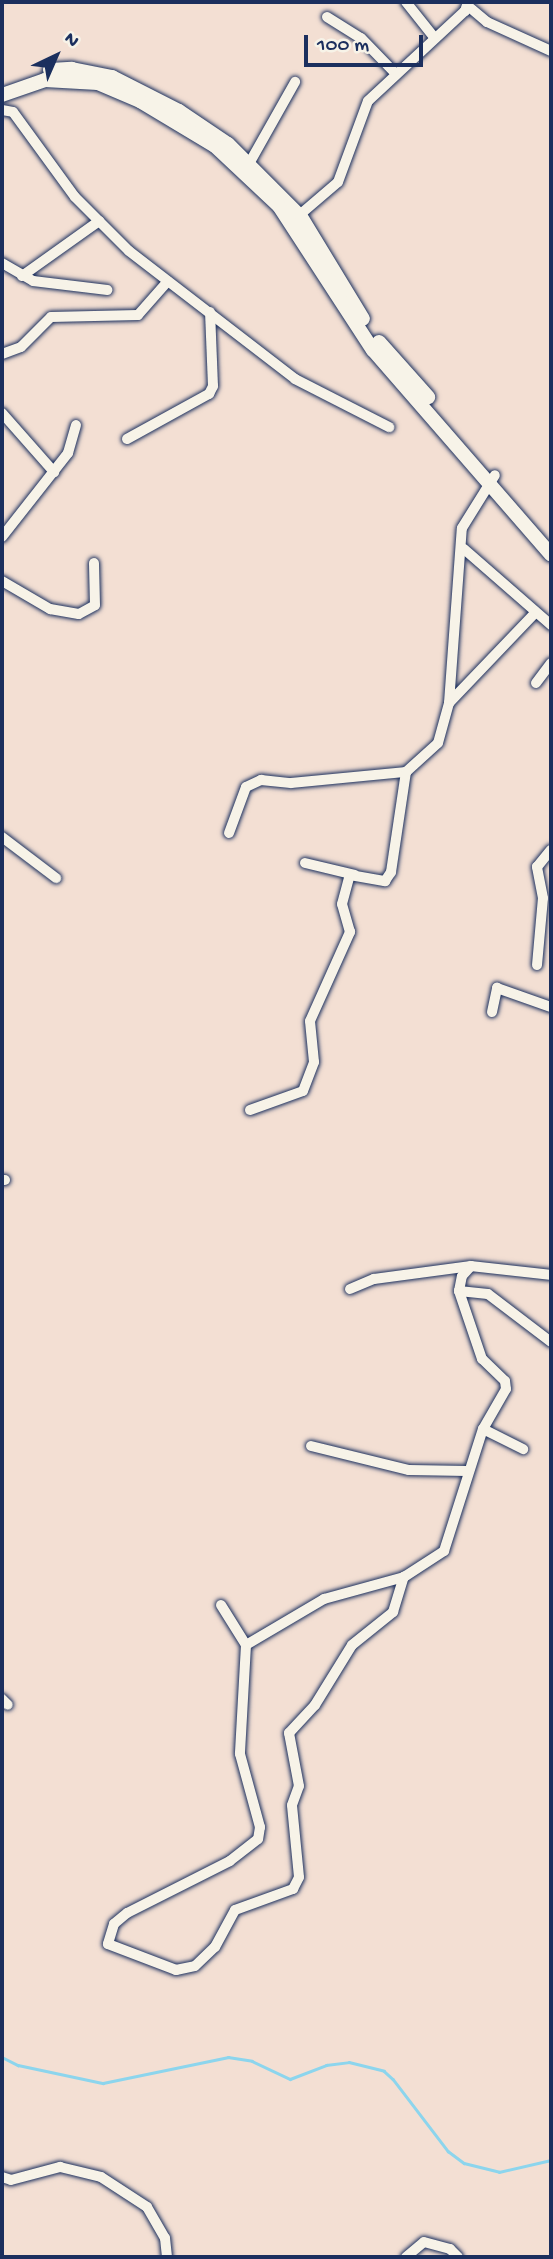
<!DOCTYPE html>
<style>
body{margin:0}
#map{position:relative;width:553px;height:2259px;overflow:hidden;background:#f3dfd3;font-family:"Gochi Hand",sans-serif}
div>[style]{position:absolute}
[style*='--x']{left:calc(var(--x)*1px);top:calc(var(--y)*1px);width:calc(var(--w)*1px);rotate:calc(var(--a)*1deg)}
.stream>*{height:2.5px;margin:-1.25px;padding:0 1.25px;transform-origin:1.25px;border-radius:1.25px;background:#8cd5ed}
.roads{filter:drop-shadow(0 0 2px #1b2f5e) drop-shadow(0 0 2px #1b2f5e)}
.minor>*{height:10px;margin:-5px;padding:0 5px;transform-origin:5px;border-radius:5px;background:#f7f3e8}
.major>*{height:14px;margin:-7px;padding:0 7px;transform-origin:7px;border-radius:7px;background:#f7f3e8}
span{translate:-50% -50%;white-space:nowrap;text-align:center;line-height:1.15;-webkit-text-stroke:5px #f7f3e8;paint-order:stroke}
.frame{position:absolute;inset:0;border:4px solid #1b2f5e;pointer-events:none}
.north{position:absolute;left:21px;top:21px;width:70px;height:70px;-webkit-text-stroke:5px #f7f3e8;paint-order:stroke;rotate:44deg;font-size:19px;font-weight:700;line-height:28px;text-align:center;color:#1b2f5e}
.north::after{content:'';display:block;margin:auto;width:24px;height:32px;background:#1b2f5e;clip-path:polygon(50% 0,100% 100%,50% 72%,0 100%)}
.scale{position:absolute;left:304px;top:35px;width:119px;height:32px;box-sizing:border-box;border:4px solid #1b2f5e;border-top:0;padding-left:9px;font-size:21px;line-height:24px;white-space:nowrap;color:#1b2f5e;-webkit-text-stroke:5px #f7f3e8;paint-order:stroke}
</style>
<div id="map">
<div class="stream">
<div style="--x:2;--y:2057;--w:18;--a:27"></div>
<div style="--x:18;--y:2065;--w:87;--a:12"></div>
<div style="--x:103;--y:2083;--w:128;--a:-11.7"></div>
<div style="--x:228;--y:2057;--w:24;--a:9"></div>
<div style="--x:252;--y:2061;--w:42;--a:25.3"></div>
<div style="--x:290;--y:2079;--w:39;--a:-21"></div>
<div style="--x:326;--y:2065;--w:23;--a:-7"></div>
<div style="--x:349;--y:2062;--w:36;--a:14"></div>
<div style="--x:384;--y:2071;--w:12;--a:42"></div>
<div style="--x:393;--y:2079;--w:91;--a:52.6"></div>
<div style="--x:448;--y:2151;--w:20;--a:37"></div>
<div style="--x:464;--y:2163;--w:36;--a:14"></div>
<div style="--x:499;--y:2172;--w:53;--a:-13"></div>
</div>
<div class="roads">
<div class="minor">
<div style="--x:406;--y:2;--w:43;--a:51.5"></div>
<div style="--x:465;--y:11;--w:6;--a:-59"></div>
<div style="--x:468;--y:6;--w:25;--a:40"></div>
<div style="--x:487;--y:22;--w:70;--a:24.4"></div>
<div style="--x:327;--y:17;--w:40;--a:32"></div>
<div style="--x:361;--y:38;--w:49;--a:45.8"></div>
<div style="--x:2;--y:110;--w:11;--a:10"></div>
<div style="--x:13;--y:112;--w:105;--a:53.9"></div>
<div style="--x:75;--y:197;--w:76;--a:45"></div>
<div style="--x:129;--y:251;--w:210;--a:37.6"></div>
<div style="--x:295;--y:379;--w:106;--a:27.1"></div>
<div style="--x:250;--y:162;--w:92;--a:-60.6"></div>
<div style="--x:296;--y:218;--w:55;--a:-40.6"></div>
<div style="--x:338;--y:182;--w:86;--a:-69.7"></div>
<div style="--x:368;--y:101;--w:132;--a:-42.9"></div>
<div style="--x:465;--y:11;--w:9;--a:-72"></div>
<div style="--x:2;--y:263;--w:36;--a:30"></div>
<div style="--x:33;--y:281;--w:75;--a:6.9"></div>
<div style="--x:22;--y:276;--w:95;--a:-35.5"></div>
<div style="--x:2;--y:354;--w:20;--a:-20"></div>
<div style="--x:21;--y:347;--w:42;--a:-45"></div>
<div style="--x:51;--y:317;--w:87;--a:-1.3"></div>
<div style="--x:138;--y:315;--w:45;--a:-48.6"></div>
<div style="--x:2;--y:413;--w:79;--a:48.6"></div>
<div style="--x:127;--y:439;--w:94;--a:-28.8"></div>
<div style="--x:209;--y:394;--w:9;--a:-63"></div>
<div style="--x:213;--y:386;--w:74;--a:-92.3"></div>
<div style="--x:2;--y:537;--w:107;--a:-51.8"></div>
<div style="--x:68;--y:453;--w:29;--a:-74"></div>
<div style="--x:464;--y:549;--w:116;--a:41.1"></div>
<div style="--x:2;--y:581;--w:56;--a:30.3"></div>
<div style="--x:50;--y:609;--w:29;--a:10"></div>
<div style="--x:79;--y:614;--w:18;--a:-29"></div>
<div style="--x:95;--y:605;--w:42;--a:-91.4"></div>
<div style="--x:536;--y:683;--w:25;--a:-53"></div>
<div style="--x:449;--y:703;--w:124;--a:-46.3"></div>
<div style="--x:229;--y:833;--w:49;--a:-69.7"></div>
<div style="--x:246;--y:787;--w:17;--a:-25"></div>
<div style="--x:261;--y:780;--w:30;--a:6"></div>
<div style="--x:291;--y:783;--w:116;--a:-5.5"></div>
<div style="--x:406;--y:772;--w:43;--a:-42.2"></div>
<div style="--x:438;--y:743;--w:41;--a:-74.6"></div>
<div style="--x:449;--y:703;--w:175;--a:-85.8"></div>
<div style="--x:462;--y:528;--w:62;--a:-58.1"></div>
<div style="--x:2;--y:837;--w:68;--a:37.2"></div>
<div style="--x:305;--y:863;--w:51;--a:13.5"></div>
<div style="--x:537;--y:965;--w:67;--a:-84.9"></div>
<div style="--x:543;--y:898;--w:32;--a:-101"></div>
<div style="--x:537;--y:867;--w:22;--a:-51"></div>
<div style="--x:492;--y:1012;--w:25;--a:-78"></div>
<div style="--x:497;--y:988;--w:57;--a:19.4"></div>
<div style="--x:250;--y:1110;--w:56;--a:-19.7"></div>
<div style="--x:303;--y:1091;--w:31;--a:-69"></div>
<div style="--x:314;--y:1062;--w:41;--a:-95.6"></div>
<div style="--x:310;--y:1021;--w:98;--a:-65.8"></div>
<div style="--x:350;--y:932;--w:29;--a:-106"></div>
<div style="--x:342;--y:904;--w:30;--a:-75"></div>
<div style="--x:350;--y:875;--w:36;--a:10"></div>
<div style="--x:385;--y:881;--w:11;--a:-56"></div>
<div style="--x:391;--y:872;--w:101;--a:-81.5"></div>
<div style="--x:2;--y:1180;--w:3;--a:0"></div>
<div style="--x:350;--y:1289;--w:26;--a:-23"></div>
<div style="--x:374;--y:1279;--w:98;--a:-7.6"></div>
<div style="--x:459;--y:1291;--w:29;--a:6"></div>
<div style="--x:488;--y:1294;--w:79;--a:37.3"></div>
<div style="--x:483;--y:1429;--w:45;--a:26.6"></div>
<div style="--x:311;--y:1446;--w:101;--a:13.8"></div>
<div style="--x:409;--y:1470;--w:58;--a:1"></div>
<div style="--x:221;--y:1605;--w:47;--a:58"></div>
<div style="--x:246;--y:1645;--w:109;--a:93.2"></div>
<div style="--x:240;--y:1754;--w:76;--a:74.7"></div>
<div style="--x:260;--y:1827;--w:12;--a:99"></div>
<div style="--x:258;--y:1839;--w:36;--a:142"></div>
<div style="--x:230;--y:1861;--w:115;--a:153.2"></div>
<div style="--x:127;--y:1913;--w:17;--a:140"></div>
<div style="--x:114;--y:1924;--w:21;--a:107"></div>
<div style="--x:108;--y:1944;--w:73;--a:20.9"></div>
<div style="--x:176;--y:1970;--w:19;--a:-12"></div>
<div style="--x:195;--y:1966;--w:28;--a:-44"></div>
<div style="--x:215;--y:1947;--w:42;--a:-61.6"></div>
<div style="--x:235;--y:1910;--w:62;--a:-19.9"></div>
<div style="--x:293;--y:1889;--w:13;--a:-63"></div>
<div style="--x:299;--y:1877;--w:72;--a:-95.6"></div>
<div style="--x:292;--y:1805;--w:20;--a:-70"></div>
<div style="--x:299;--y:1786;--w:54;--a:-100.7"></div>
<div style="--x:289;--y:1733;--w:38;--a:-47"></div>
<div style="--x:315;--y:1705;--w:70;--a:-58.3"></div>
<div style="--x:352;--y:1645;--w:53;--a:-38.8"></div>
<div style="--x:393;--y:1612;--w:37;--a:-73"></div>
<div style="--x:404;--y:1577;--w:48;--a:-33"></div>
<div style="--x:444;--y:1551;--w:128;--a:-72.3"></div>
<div style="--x:483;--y:1429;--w:46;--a:-60.1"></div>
<div style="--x:506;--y:1389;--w:8;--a:-97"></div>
<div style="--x:505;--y:1381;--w:32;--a:-136"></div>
<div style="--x:482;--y:1359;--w:72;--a:-108.7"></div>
<div style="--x:459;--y:1291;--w:15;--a:-79"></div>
<div style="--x:462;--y:1276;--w:13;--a:-48"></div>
<div style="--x:471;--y:1266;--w:81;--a:6.4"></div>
<div style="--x:246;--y:1645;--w:91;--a:-30.5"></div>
<div style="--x:324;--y:1599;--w:83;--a:-15.4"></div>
<div style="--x:2;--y:1699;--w:8;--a:45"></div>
<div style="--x:2;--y:2177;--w:9;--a:18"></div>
<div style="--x:11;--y:2180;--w:51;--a:-14.9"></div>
<div style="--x:60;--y:2167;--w:42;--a:13.7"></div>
<div style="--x:101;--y:2177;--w:55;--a:33.1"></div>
<div style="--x:147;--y:2207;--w:36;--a:60"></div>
<div style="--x:165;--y:2238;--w:19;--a:84"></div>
<div style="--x:406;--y:2257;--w:23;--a:-40"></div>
<div style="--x:424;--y:2242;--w:27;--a:15"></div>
<div style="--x:450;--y:2249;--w:11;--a:45"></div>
</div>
<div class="major">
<div style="--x:50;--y:70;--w:22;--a:-3"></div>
<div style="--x:72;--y:69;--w:41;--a:11.3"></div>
<div style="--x:112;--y:77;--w:75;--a:26.9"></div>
<div style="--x:179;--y:111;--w:59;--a:34"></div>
<div style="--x:228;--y:144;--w:103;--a:45"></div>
<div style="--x:301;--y:217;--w:119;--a:58.7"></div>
<div style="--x:2;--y:95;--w:46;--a:-19.2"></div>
<div style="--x:45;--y:80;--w:53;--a:3.2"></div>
<div style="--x:98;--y:83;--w:46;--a:23.2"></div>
<div style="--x:140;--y:101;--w:87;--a:31"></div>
<div style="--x:215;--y:146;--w:88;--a:43.2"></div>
<div style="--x:279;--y:206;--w:172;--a:56.9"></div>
<div style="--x:373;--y:350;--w:271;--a:49"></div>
<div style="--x:379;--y:342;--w:74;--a:48.3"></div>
</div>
</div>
<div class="frame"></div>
<div class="north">N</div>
<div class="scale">100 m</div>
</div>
